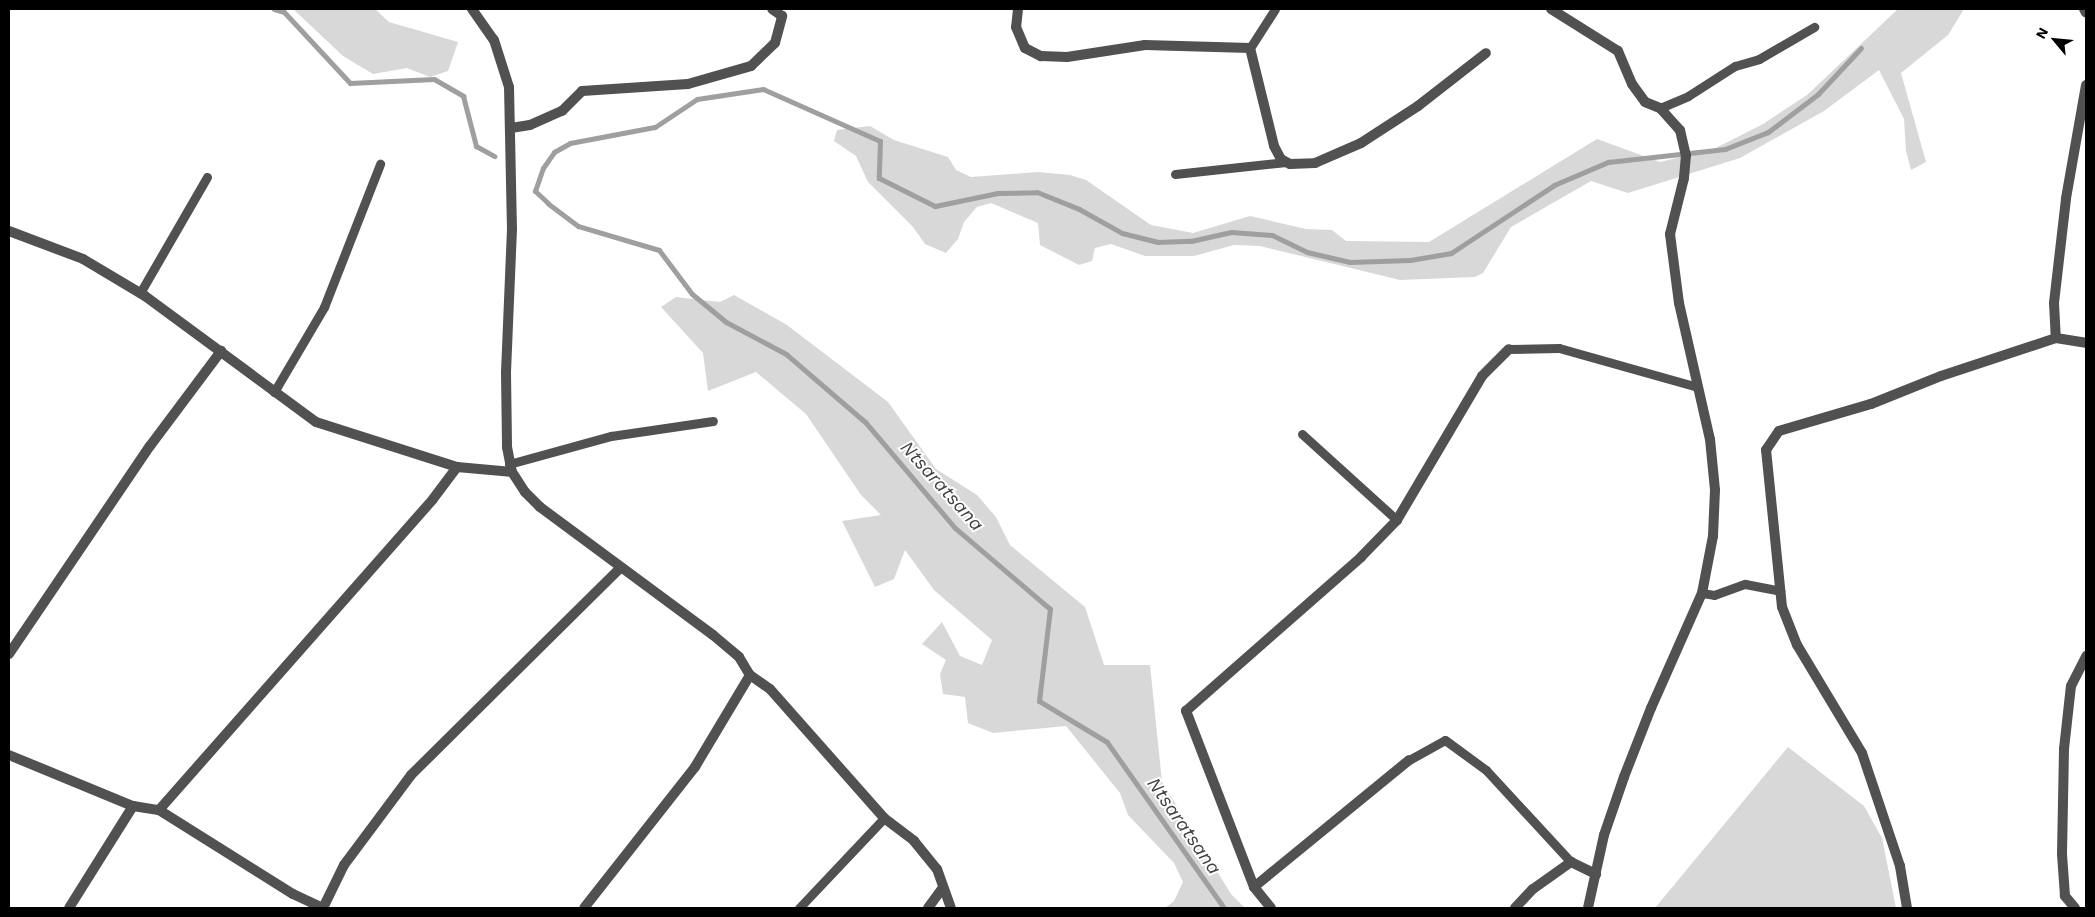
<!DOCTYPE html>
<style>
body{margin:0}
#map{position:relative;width:2095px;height:917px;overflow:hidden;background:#fff;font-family:"Work Sans",sans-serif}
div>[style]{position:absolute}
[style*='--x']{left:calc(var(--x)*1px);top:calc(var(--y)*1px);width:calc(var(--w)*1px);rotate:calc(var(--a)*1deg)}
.green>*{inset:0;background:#d8d8d8}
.stream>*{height:5px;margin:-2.5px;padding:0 2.5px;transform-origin:2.5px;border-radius:2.5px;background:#9f9f9f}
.service>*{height:9px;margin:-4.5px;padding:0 4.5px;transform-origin:4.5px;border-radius:4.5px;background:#515151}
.minor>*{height:10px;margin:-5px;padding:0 5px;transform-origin:5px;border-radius:5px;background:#515151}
.tertiary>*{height:10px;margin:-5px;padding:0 5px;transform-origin:5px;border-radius:5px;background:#515151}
span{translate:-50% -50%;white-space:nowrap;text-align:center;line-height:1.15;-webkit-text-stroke:4px #fff;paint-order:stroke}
.water-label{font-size:19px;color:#404040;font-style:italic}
.frame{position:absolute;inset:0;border:10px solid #000;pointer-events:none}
.north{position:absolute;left:2030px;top:15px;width:50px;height:50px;-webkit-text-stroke:4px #fff;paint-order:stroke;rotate:298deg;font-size:14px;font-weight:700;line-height:20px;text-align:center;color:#000}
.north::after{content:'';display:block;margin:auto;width:18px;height:22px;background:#000;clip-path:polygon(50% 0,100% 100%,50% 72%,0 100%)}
</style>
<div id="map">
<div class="green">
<div style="clip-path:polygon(293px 9px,375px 9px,389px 22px,458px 42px,448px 71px,430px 77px,407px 68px,373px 74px,343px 56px)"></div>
<div style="clip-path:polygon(1898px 9px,1964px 9px,1948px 35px,1901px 73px,1926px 162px,1911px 170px,1906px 151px,1904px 119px,1879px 70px,1824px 111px,1740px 158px,1628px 193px,1591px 181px,1511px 227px,1483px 273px,1475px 277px,1400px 280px,1260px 246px,1234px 245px,1194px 256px,1145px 256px,1111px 244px,1095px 248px,1092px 261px,1079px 265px,1040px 245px,1038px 223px,991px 203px,977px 207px,964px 222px,958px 239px,946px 253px,925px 244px,913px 227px,868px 182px,856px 156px,834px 141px,837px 130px,870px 126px,894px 140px,948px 157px,956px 170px,971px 177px,1038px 172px,1070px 175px,1086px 180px,1151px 225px,1193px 233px,1250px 216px,1306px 229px,1332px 230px,1346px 241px,1429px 242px,1597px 139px,1660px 162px,1714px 149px,1763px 124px,1807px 95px)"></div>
<div style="clip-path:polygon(734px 295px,787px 325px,888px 402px,936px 469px,977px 495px,996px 517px,1010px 545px,1085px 607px,1104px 665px,1150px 665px,1162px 782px,1231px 894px,1245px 908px,1165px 908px,1174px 901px,1183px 882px,1174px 863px,1128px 815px,1120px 793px,1066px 726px,993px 733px,968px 723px,965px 697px,943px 694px,940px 674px,946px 660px,922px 644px,942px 622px,960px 656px,982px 665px,992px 640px,934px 590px,905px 550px,894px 579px,875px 587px,842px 521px,881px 515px,861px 495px,806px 414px,756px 372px,708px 391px,703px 353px,661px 307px,676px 297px,720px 302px)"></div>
<div style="clip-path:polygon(1788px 747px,1864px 806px,1882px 838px,1896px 908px,1655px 908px)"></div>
</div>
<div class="stream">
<div style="--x:274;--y:9;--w:10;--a:17"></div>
<div style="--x:284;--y:12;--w:97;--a:47.1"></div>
<div style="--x:350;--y:83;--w:84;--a:-2.7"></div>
<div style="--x:434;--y:79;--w:34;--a:30"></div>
<div style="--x:463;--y:96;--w:52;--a:75.4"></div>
<div style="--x:476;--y:146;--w:21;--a:29"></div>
<div style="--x:1224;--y:908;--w:203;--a:-125.2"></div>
<div style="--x:1107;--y:742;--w:79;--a:-148.9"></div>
<div style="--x:1039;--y:701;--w:93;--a:-83.2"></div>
<div style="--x:1050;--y:609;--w:125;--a:-139.5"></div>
<div style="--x:955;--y:528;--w:139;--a:-130.3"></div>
<div style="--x:865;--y:422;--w:104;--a:-139.3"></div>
<div style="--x:786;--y:354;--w:68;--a:-151.9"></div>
<div style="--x:726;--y:322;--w:44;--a:-140.5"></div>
<div style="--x:692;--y:294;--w:55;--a:-126.9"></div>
<div style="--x:659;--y:250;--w:84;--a:-163.5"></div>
<div style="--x:578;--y:226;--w:38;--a:-143"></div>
<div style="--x:548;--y:203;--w:18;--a:-137"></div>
<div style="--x:535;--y:191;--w:24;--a:-71"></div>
<div style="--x:543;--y:168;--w:19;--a:-55"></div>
<div style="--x:554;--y:152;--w:18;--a:-29"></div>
<div style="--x:570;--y:143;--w:86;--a:-10.7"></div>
<div style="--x:655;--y:127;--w:50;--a:-33.7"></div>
<div style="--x:697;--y:99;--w:67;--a:-8.6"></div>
<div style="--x:763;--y:89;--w:128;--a:24"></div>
<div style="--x:880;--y:141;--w:37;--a:92"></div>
<div style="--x:879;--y:178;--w:63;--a:26.6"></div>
<div style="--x:935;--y:206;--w:64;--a:-11.7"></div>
<div style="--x:998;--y:193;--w:39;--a:-1"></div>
<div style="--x:1037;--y:192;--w:45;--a:22"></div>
<div style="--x:1079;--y:209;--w:49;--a:29.2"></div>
<div style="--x:1122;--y:233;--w:36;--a:14"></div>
<div style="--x:1157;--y:242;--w:34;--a:-2"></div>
<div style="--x:1191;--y:241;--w:41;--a:-12.7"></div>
<div style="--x:1231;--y:232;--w:41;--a:4.2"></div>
<div style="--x:1272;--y:235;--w:39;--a:26"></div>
<div style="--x:1307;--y:252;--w:44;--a:13.1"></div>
<div style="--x:1350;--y:262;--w:60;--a:-1.9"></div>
<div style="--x:1410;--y:260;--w:42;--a:-9.7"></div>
<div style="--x:1451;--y:253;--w:123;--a:-33.4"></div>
<div style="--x:1554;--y:185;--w:59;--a:-23.1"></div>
<div style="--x:1608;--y:162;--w:118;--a:-6.3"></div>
<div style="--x:1725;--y:149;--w:46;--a:-21.6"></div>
<div style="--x:1768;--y:132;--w:63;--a:-37.2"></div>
<div style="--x:1818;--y:94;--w:63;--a:-46.9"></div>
</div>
<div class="service">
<div style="--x:1250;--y:48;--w:46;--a:-57.3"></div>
<div style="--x:1660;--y:108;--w:30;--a:-23"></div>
<div style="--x:1688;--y:96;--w:56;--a:-32.6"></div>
<div style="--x:1735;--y:66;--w:25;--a:-16"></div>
<div style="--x:1759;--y:59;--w:64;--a:-30.2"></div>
<div style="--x:1175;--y:174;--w:112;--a:-6.2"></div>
<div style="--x:140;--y:293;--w:134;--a:-60"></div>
<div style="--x:1509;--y:349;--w:50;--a:-1.1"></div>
<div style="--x:1559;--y:348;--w:144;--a:15.7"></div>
<div style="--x:274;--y:392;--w:99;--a:-59.5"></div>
<div style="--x:324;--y:307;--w:154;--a:-68.6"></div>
<div style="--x:1302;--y:434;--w:128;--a:42.2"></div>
<div style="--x:509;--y:464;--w:106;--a:-15.4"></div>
<div style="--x:611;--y:436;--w:103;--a:-8.4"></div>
<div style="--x:1702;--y:593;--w:12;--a:9"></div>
<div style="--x:1714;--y:595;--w:33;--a:-20"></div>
<div style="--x:1745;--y:584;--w:36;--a:11"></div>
<div style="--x:1409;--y:760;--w:41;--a:-29.1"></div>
<div style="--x:1445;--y:740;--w:51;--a:36.2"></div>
<div style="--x:1486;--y:770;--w:125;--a:47.3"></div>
<div style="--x:799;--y:908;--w:124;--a:-46.6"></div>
</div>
<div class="minor">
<div style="--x:1018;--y:9;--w:18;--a:96"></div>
<div style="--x:1016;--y:27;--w:23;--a:67"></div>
<div style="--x:1025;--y:48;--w:18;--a:27"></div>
<div style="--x:1041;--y:56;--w:26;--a:2"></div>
<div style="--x:1067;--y:57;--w:79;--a:-8.7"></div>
<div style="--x:1145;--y:45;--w:105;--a:1.6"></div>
<div style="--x:1250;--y:48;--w:101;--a:76.2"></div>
<div style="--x:1274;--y:146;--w:15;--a:62"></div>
<div style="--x:1281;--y:159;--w:10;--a:29"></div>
<div style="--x:1290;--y:164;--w:25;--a:-2"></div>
<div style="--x:1315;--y:163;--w:50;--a:-23.5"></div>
<div style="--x:1361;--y:143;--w:68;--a:-33"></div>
<div style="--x:1418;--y:106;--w:86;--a:-37.9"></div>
<div style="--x:1551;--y:9;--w:79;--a:32.1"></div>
<div style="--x:1618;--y:51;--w:36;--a:67"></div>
<div style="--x:1632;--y:84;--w:22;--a:54"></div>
<div style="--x:1645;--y:102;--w:16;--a:22"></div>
<div style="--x:1660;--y:108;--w:30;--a:48"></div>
<div style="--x:1680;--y:130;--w:26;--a:77"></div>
<div style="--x:1686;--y:155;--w:23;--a:95"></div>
<div style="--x:1684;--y:178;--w:58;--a:104"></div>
<div style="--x:1670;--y:234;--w:70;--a:82.6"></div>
<div style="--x:1679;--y:303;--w:139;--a:77.2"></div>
<div style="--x:1710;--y:439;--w:51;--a:84.4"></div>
<div style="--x:1715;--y:490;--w:46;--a:92.5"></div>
<div style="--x:1713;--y:536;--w:58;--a:100.9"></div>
<div style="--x:1702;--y:593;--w:126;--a:113.9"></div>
<div style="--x:1651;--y:708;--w:74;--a:111.4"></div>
<div style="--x:1624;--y:777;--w:61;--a:109"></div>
<div style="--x:1604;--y:835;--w:75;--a:102.4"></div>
<div style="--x:2084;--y:9;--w:4;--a:63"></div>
<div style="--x:2086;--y:85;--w:116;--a:100"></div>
<div style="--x:2066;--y:199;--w:105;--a:96.6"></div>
<div style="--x:2054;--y:303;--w:35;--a:87"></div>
<div style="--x:2056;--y:338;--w:30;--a:9"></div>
<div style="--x:511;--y:128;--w:19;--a:-9"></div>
<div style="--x:530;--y:125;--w:35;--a:-24"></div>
<div style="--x:562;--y:111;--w:28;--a:-45"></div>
<div style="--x:582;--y:91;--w:106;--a:-3.8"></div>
<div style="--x:688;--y:84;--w:66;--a:-15.9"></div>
<div style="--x:751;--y:66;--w:33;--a:-44"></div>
<div style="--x:775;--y:43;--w:28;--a:-75"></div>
<div style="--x:782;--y:16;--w:12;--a:-145"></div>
<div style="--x:9;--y:231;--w:79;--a:20.7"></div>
<div style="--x:83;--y:259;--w:72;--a:30.8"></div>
<div style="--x:145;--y:296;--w:212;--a:36.4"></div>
<div style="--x:316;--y:422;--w:148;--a:17.7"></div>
<div style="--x:457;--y:467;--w:55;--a:5.2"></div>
<div style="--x:9;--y:654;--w:251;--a:-55.9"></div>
<div style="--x:150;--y:446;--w:119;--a:-53.2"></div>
<div style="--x:750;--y:675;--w:24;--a:35"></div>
<div style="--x:770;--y:689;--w:172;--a:48.5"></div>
<div style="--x:884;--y:818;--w:38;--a:37"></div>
<div style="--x:914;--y:841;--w:36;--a:51"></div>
<div style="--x:937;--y:869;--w:41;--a:70.3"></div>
<div style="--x:9;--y:755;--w:134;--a:22.4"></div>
<div style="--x:133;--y:806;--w:120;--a:122.1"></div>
<div style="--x:133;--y:806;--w:26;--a:9"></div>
<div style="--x:159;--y:810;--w:158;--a:32.1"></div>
<div style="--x:293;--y:894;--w:33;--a:25"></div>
<div style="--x:159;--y:810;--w:414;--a:-48.6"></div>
<div style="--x:433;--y:499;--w:40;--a:-53"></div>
<div style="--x:1254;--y:887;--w:200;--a:-39.3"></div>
<div style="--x:323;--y:908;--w:48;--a:-64"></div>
<div style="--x:344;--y:865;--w:112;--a:-53.3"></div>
<div style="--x:411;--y:775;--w:294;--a:-44.7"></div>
<div style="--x:928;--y:908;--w:24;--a:-54"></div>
<div style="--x:1271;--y:908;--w:27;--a:-129"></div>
<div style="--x:1254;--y:887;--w:189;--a:-111.1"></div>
<div style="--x:1186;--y:711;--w:233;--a:-41.3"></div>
<div style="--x:1361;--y:557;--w:52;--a:-45.8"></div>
<div style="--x:1397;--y:520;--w:167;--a:-59.4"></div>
<div style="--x:1482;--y:376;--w:38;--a:-45"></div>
<div style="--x:1515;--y:908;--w:26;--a:-47"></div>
<div style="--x:1533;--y:889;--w:47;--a:-35.4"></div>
<div style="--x:1571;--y:862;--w:28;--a:26"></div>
<div style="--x:1907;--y:908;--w:43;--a:-99.5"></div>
<div style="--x:1900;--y:866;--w:119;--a:-108.6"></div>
<div style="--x:1862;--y:753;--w:126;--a:-121"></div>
<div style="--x:1797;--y:645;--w:41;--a:-111.5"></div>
<div style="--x:1782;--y:607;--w:158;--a:-95.8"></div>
<div style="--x:1766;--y:450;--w:23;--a:-56"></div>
<div style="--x:1779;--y:431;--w:96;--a:-16.4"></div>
<div style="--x:1871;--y:404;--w:75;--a:-21.8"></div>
<div style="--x:1941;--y:376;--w:121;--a:-18.3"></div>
<div style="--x:2075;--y:908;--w:16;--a:-130"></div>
<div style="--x:2065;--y:896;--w:42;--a:-94.1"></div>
<div style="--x:2062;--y:854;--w:105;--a:-88.9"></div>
<div style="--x:2064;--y:749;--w:63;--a:-83.7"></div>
<div style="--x:2071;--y:686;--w:34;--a:-63"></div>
</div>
<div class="tertiary">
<div style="--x:472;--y:9;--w:38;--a:55"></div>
<div style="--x:494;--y:40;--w:49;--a:72.3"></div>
<div style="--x:509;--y:87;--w:142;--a:88.8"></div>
<div style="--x:512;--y:229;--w:144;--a:92.4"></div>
<div style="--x:506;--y:373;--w:74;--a:89.2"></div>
<div style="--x:507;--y:447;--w:25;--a:79"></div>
<div style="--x:512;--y:472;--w:24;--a:57"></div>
<div style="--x:525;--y:492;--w:21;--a:45"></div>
<div style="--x:540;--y:507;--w:215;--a:36.5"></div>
<div style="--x:713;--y:635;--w:34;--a:40"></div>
<div style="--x:739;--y:657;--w:21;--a:59"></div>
<div style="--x:750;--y:675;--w:107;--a:120.9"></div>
<div style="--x:695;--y:767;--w:179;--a:128.2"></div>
</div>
<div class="water-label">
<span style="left:942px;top:486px;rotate:48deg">Ntsaratsana</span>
<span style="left:1184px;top:826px;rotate:55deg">Ntsaratsana</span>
</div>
<div class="frame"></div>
<div class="north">N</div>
</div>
